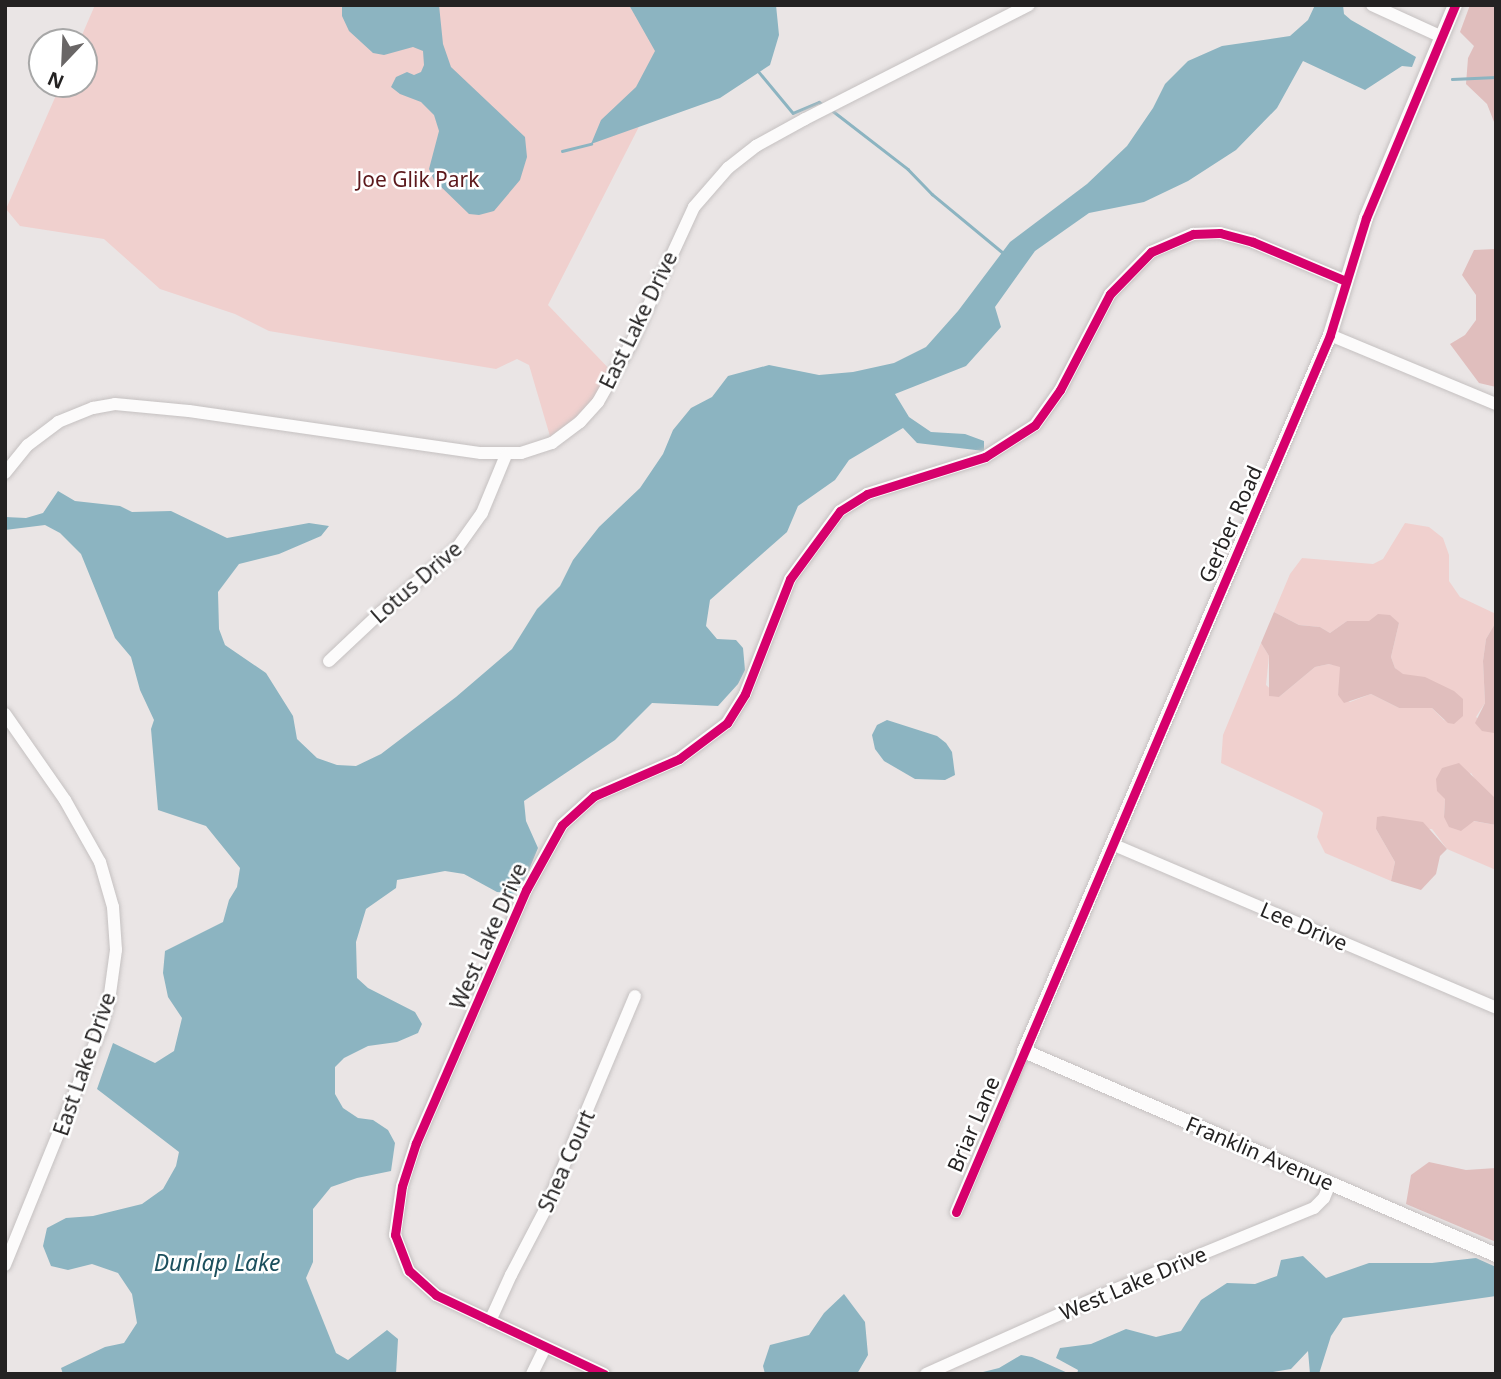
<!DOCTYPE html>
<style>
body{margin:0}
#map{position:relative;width:1501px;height:1379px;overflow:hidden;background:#eae5e5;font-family:"Noto Sans",sans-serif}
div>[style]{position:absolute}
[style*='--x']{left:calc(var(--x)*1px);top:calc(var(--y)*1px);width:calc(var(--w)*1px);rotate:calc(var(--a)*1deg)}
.green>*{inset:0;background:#f0d0ce}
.forest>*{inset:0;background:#e0bebd}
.water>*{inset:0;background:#8cb4c1}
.stream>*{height:2.5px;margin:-1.25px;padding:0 1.25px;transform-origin:1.25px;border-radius:1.25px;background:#8cb4c1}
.roads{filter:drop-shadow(0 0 2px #c5c1c1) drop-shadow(0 0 2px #c5c1c1)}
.minor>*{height:12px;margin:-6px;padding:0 6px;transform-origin:6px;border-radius:6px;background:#fcfbfb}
.tertiary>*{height:14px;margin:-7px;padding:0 7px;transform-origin:7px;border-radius:7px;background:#fcfbfb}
.cycleway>*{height:9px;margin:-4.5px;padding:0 4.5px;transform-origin:4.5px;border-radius:4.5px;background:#d6006c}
span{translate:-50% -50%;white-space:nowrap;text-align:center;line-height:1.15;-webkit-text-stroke:5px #fff;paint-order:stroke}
.park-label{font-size:21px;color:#5c191c}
.street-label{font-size:21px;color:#242222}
.water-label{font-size:23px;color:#1b4f5d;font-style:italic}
.frame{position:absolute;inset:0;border:7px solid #242222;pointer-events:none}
.north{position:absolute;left:28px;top:28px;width:70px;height:70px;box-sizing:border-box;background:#fff;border:2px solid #a7a7a7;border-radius:50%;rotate:203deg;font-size:19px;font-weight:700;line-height:28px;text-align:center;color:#242222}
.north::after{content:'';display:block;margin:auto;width:24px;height:32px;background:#696666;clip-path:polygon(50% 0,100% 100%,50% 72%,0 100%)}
</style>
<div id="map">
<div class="green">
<div style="clip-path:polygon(95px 5px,701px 5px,548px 305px,615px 375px,552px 443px,529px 365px,517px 359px,496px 369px,269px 331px,235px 314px,160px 289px,104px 239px,20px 226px,6px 209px,61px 84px,84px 84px,84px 42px,79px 42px)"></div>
<div style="clip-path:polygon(1405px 523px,1429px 527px,1443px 538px,1449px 555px,1449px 581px,1460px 597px,1496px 614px,1496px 622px,1486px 639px,1483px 661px,1485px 703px,1476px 717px,1496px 733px,1496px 799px,1480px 787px,1471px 773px,1445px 799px,1444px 816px,1496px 825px,1496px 870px,1447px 849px,1432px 829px,1376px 829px,1395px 862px,1391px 881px,1325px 853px,1317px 837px,1323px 813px,1319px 809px,1221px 763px,1223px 735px,1261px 643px,1269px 656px,1266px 685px,1279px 697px,1315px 667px,1329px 664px,1340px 666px,1342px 672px,1338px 695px,1350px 702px,1371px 694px,1399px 708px,1432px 708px,1444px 720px,1454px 723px,1395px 668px,1391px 657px,1399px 623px,1347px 621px,1330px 633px,1320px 627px,1299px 625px,1274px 612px,1290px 574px,1302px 558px,1373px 564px,1383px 559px)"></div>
</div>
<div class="forest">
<div style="clip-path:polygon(1470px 5px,1496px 5px,1496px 127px,1487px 104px,1466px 84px,1468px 58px,1474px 46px,1460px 32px)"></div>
<div style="clip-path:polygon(1496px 233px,1496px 387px,1479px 383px,1450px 344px,1465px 335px,1476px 320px,1476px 295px,1462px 275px,1474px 250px,1495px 249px)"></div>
<div style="clip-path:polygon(1274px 612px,1299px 625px,1320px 627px,1330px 633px,1347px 621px,1369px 621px,1378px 614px,1390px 615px,1399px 623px,1391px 657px,1395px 668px,1403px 674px,1425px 677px,1454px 691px,1463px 699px,1463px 716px,1454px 724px,1448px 723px,1432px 708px,1399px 708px,1371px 694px,1344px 703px,1338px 695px,1340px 667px,1329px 664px,1315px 667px,1279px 697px,1269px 696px,1269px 656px,1261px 643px)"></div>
<div style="clip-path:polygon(1496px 622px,1496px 733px,1494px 733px,1482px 731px,1475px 723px,1485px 703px,1483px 661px,1486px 639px)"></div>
<div style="clip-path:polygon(1459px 763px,1496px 799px,1496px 825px,1474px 821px,1461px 831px,1449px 827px,1444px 817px,1445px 799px,1437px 791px,1436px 779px,1442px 768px)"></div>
<div style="clip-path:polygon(1383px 816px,1423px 822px,1447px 849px,1440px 856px,1436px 874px,1421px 890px,1391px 881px,1395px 862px,1376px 829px,1377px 817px)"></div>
<div style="clip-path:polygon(1429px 1162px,1466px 1170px,1496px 1168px,1496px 1242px,1406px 1204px,1411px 1175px)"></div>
</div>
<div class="water">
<div style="clip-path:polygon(342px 5px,439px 5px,443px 44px,451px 67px,525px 137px,527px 157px,520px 180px,494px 211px,479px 215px,469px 214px,434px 180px,429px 169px,439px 131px,434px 115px,421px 102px,400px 94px,391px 87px,396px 77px,407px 72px,414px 75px,421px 72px,424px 65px,423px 51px,413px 47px,384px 55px,373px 53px,349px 31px,342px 16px)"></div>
<div style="clip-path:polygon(629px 5px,776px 5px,779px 35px,770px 65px,720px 98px,591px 144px,601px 120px,636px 87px,655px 51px)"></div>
<div style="clip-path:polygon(1315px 5px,1343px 5px,1344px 14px,1351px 20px,1416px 57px,1412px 67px,1402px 66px,1365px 90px,1303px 61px,1277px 108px,1236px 150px,1188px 181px,1144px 202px,1089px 213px,1035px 251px,995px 307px,1001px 327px,966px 366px,895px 394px,909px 417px,931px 432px,965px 434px,984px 441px,984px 451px,917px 443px,903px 428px,849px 460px,835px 480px,798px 506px,787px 532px,710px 600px,706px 626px,717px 639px,736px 640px,743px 648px,745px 670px,738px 684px,718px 706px,652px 703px,615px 740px,524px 801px,526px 821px,538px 848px,519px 894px,497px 892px,464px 874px,445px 871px,397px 880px,396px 888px,366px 909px,356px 942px,357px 978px,368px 988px,415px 1012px,422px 1024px,418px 1033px,397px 1042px,368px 1046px,344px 1058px,335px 1067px,335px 1094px,343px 1108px,358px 1118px,373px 1120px,388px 1130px,395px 1143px,391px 1171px,357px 1178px,331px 1187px,313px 1209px,313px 1262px,306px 1278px,336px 1353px,348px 1360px,387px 1330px,398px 1339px,396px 1374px,63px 1374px,61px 1368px,105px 1347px,124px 1343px,137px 1323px,132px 1294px,118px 1273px,92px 1264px,68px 1270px,51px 1266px,43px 1246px,47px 1228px,66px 1218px,93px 1216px,142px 1204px,163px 1189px,176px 1166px,179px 1152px,97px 1089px,113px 1043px,155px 1063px,174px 1051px,182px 1018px,168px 997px,163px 973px,165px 951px,223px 922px,229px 900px,237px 887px,240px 868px,206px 826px,158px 810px,151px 729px,154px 720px,140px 690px,131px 657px,115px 638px,81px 554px,60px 533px,45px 525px,5px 530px,5px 517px,26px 518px,43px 513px,58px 491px,75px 501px,120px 506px,132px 512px,171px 511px,227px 538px,309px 523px,329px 526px,321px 536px,279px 554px,239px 564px,218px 592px,219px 629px,225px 645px,266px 673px,293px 716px,297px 739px,317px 758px,337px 765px,356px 766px,381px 754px,456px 697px,512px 649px,537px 609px,560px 586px,573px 560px,599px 527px,640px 488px,663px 454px,673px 430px,691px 408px,712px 397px,728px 376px,769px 365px,819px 375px,853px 372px,894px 363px,926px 347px,958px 311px,1010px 242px,1087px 184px,1127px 146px,1153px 108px,1165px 84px,1188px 61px,1222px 46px,1290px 36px,1308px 20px)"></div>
<div style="clip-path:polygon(887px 720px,937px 736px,946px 743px,952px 752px,955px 775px,945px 780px,915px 779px,884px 761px,875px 749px,872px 735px,877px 725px)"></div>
<div style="clip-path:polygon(1303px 1256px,1326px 1278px,1369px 1263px,1432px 1263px,1476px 1258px,1496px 1267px,1496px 1296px,1343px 1318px,1331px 1336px,1319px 1374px,1310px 1374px,1308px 1351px,1291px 1369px,1260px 1374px,1077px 1374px,1078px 1370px,1056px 1358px,1060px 1348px,1091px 1344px,1126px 1329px,1156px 1337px,1181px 1331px,1201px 1300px,1227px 1283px,1255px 1284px,1277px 1276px,1281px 1260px)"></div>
<div style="clip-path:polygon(844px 1294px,865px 1322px,868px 1355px,857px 1374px,765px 1374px,763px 1366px,770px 1345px,809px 1335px,824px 1313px)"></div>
<div style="clip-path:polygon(1021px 1355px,1032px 1357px,1070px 1374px,975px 1374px,999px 1368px)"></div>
</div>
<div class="stream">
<div style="--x:759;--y:72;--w:53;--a:50.3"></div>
<div style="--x:793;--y:113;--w:28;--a:-23"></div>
<div style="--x:819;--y:102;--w:6;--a:31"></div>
<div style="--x:1452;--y:79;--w:44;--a:-2.6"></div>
<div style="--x:833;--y:111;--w:95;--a:37.7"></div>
<div style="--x:908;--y:169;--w:35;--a:46"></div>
<div style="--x:932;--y:194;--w:91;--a:39.6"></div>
<div style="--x:562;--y:151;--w:30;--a:-14"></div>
</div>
<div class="roads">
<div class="minor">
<div style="--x:1372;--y:5;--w:77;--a:24.6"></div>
<div style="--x:1330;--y:335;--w:180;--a:22.6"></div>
<div style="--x:5;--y:473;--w:36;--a:-51"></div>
<div style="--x:28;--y:445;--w:38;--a:-37"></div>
<div style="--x:58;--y:422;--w:38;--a:-22"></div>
<div style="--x:93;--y:408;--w:22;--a:-10"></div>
<div style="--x:115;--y:404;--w:74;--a:5.4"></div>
<div style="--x:189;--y:411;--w:295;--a:8.2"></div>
<div style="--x:481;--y:453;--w:40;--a:0"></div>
<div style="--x:521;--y:453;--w:33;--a:-18"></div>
<div style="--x:552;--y:443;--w:35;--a:-37"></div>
<div style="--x:580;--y:422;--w:27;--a:-48"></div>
<div style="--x:598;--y:402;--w:67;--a:-60.4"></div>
<div style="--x:631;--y:344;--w:151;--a:-65.3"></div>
<div style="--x:694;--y:207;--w:52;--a:-48.9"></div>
<div style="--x:728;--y:168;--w:36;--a:-38"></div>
<div style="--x:756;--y:146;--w:56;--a:-28.9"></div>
<div style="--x:805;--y:119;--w:251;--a:-27"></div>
<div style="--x:329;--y:661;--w:71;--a:-43.3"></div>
<div style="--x:381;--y:612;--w:99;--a:-40.1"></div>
<div style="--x:457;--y:548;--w:43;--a:-54.5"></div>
<div style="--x:482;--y:513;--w:63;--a:-67.5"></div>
<div style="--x:5;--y:714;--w:105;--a:55.1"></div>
<div style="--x:65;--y:800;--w:71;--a:60.6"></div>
<div style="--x:100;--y:862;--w:47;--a:73.9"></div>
<div style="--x:113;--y:907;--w:43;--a:86"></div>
<div style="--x:116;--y:950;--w:51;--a:97.8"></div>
<div style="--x:109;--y:1001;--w:26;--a:106"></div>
<div style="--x:102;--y:1026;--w:258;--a:112.1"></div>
<div style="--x:1112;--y:844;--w:418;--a:23.1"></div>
<div style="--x:956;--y:1212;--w:175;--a:-67.1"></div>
<div style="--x:490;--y:1321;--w:51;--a:-65.5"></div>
<div style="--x:511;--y:1275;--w:73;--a:-62.4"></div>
<div style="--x:545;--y:1210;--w:232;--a:-67.2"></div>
<div style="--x:532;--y:1374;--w:30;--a:-64"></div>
<div style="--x:604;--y:1374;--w:186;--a:-154.8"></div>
<div style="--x:436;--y:1295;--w:36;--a:-138"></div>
<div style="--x:409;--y:1271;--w:39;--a:-111"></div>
<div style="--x:395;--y:1235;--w:49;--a:-81.9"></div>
<div style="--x:402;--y:1186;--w:45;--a:-72"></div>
<div style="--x:416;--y:1143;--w:276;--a:-66.5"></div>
<div style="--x:526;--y:890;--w:74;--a:-61"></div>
<div style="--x:562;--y:825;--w:43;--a:-42.2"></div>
<div style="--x:594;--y:796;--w:93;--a:-23.5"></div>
<div style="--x:679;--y:759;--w:60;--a:-36.9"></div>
<div style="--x:727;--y:723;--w:34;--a:-58"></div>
<div style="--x:745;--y:694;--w:123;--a:-68.6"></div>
<div style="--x:790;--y:579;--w:84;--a:-53.7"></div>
<div style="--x:840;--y:511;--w:32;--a:-32"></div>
<div style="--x:867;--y:494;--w:124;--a:-17.4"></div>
<div style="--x:985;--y:457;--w:59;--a:-32.6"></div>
<div style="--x:1035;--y:425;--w:43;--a:-54.5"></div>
<div style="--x:1060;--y:390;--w:108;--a:-62.5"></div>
<div style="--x:1110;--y:294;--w:59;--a:-45.7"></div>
<div style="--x:1151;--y:252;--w:46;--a:-23.2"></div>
<div style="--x:1193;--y:234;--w:27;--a:-2"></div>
<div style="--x:1220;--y:233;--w:34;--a:15"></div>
<div style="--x:1253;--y:242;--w:101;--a:22.8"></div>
<div style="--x:926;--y:1374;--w:206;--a:-24.1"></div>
<div style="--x:1114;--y:1290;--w:216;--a:-22.3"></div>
<div style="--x:1314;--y:1208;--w:14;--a:-45"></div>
<div style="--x:1324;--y:1198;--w:16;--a:-68"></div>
</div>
<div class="tertiary">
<div style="--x:1455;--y:5;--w:231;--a:112.7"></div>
<div style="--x:1366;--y:218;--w:122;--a:107.1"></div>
<div style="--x:1330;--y:335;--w:779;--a:113.14"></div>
<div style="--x:1024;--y:1051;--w:514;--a:23.37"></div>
</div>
</div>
<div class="cycleway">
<div style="--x:956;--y:1212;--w:953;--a:-66.9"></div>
<div style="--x:1330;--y:335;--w:122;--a:-72.9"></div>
<div style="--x:1366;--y:218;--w:231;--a:-67.3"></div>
<div style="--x:604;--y:1374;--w:186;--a:-154.8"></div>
<div style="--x:436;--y:1295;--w:36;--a:-138"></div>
<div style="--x:409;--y:1271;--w:39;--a:-111"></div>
<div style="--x:395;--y:1235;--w:49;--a:-81.9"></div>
<div style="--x:402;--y:1186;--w:45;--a:-72"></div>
<div style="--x:416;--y:1143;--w:276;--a:-66.5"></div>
<div style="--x:526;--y:890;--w:74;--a:-61"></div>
<div style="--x:562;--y:825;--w:43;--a:-42.2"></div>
<div style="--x:594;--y:796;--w:93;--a:-23.5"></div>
<div style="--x:679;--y:759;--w:60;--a:-36.9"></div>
<div style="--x:727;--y:723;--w:34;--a:-58"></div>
<div style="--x:745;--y:694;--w:123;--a:-68.6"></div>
<div style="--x:790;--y:579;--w:84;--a:-53.7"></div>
<div style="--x:840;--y:511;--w:32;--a:-32"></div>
<div style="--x:867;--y:494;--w:124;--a:-17.4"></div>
<div style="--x:985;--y:457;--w:59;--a:-32.6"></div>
<div style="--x:1035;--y:425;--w:43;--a:-54.5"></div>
<div style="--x:1060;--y:390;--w:108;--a:-62.5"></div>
<div style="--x:1110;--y:294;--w:59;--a:-45.7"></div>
<div style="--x:1151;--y:252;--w:46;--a:-23.2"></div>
<div style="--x:1193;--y:234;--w:27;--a:-2"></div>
<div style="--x:1220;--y:233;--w:34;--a:15"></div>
<div style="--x:1253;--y:242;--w:101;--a:22.8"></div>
</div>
<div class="park-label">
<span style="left:418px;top:179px">Joe Glik Park</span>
</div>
<div class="street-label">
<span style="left:638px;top:320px;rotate:-64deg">East Lake Drive</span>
<span style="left:1230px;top:524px;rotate:-66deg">Gerber Road</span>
<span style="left:416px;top:582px;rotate:-41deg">Lotus Drive</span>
<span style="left:1304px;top:926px;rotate:23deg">Lee Drive</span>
<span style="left:488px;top:936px;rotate:-66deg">West Lake Drive</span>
<span style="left:84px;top:1064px;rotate:-71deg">East Lake Drive</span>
<span style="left:973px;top:1124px;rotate:-67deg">Briar Lane</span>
<span style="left:1260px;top:1153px;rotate:23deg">Franklin Avenue</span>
<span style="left:566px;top:1161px;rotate:-66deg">Shea Court</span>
<span style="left:1133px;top:1283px;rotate:-23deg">West Lake Drive</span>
</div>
<div class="water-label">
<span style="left:217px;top:1262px">Dunlap Lake</span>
</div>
<div class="frame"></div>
<div class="north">N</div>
</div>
